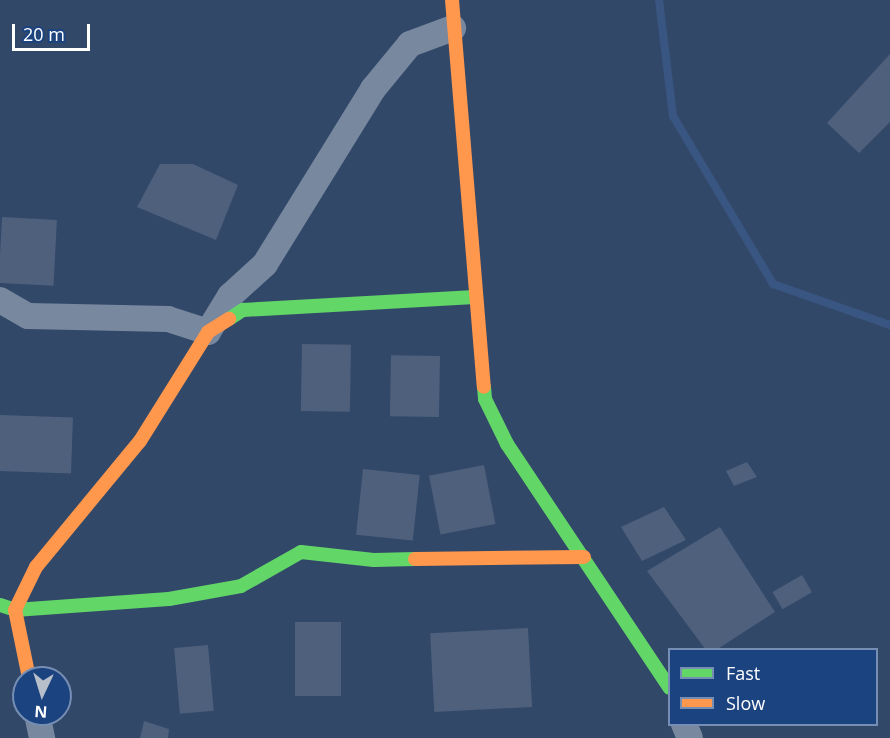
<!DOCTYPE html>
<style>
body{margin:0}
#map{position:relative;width:890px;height:738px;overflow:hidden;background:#324869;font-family:"Open Sans",sans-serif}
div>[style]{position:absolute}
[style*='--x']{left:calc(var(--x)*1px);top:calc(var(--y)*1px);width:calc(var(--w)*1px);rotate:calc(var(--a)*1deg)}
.stream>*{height:8px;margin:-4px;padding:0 4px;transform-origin:4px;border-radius:4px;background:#395682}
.building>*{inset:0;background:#4e607b;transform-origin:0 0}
.street>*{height:26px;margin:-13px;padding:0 13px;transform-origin:13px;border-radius:13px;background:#78889f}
.fast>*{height:14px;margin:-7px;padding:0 7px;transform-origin:7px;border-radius:7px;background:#63d668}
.slow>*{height:14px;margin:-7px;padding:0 7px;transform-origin:7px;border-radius:7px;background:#ff974d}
span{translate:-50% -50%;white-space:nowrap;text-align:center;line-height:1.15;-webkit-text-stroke:5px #1b4380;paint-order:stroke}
.legend{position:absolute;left:668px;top:648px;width:210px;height:78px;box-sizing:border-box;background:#1b4380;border:2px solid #768eb3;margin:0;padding:8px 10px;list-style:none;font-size:18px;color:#fff}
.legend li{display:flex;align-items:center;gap:12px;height:30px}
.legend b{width:30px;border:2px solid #768eb3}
.north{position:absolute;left:12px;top:666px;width:60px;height:60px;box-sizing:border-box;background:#1b4380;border:2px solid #768eb3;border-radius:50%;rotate:184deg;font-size:16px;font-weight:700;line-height:24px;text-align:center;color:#fff}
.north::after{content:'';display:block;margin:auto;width:21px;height:27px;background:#b7bfca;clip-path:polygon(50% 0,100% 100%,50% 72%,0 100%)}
.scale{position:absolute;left:12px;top:24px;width:78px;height:27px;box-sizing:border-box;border:3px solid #fff;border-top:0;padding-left:8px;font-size:18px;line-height:21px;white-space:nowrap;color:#fff;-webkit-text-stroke:4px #1b4380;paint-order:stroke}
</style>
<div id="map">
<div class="stream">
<div style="--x:659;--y:0;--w:117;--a:83.1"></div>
<div style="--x:673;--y:116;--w:196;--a:59.2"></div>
<div style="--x:773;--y:284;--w:124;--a:19.3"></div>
</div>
<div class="building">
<div style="clip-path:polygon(890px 54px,890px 122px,859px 153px,827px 123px)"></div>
<div style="clip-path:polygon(160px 164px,193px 164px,238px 185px,216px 240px,137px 207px)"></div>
<div style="left:2px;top:217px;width:55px;height:66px;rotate:3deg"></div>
<div style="left:302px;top:344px;width:49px;height:67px;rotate:1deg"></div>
<div style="left:440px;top:356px;width:61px;height:49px;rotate:91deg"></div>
<div style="left:0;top:415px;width:73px;height:56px;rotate:2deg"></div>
<div style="clip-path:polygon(747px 462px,757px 477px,734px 486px,726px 471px)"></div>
<div style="left:484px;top:465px;width:60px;height:56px;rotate:79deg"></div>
<div style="left:363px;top:469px;width:57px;height:66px;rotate:6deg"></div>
<div style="clip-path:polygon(664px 507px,686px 540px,642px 561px,621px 527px)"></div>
<div style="clip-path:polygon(720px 527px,775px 612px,716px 650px,706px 650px,647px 571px)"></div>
<div style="left:802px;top:575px;width:20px;height:34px;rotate:60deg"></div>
<div style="left:295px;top:622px;width:46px;height:74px"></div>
<div style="left:528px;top:628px;width:79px;height:98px;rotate:87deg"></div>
<div style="left:208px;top:645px;width:66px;height:34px;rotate:85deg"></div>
<div style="clip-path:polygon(144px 721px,169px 729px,168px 738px,140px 738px)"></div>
</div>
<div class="street">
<div style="--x:0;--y:300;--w:32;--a:30"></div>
<div style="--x:28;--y:316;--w:140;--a:1.2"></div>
<div style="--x:168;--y:319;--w:42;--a:18"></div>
<div style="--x:208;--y:332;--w:42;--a:-58.6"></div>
<div style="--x:230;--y:296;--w:47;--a:-42.4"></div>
<div style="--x:265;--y:264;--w:206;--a:-58.3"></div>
<div style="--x:373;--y:89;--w:58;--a:-50.6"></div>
<div style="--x:410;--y:44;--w:46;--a:-20.4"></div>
<div style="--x:37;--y:714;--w:25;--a:78"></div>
<div style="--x:684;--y:724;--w:15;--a:67"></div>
</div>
<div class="fast">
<div style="--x:229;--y:319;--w:17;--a:-33"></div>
<div style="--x:243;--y:310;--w:232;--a:-3.2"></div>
<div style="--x:484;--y:387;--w:12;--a:85"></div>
<div style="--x:485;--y:399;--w:50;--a:63.9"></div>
<div style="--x:507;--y:444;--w:293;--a:56.3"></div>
<div style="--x:0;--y:605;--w:16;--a:18"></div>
<div style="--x:15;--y:610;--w:154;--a:-4.1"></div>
<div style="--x:169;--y:599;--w:73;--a:-10.2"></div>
<div style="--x:241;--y:586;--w:69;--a:-29.5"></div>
<div style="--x:301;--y:552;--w:73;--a:6.3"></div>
<div style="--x:374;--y:560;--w:41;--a:-1.4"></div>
</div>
<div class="slow">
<div style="--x:452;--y:0;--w:388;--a:85.3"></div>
<div style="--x:415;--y:559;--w:169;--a:-0.7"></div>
<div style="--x:29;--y:678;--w:69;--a:-101.6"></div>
<div style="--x:15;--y:610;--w:48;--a:-64"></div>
<div style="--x:36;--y:567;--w:163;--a:-50.5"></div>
<div style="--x:140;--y:441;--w:128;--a:-58"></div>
<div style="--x:208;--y:332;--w:25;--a:-32"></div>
</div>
<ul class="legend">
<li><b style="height:8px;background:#63d668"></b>Fast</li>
<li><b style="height:8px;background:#ff974d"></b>Slow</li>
</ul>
<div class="north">N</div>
<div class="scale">20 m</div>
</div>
